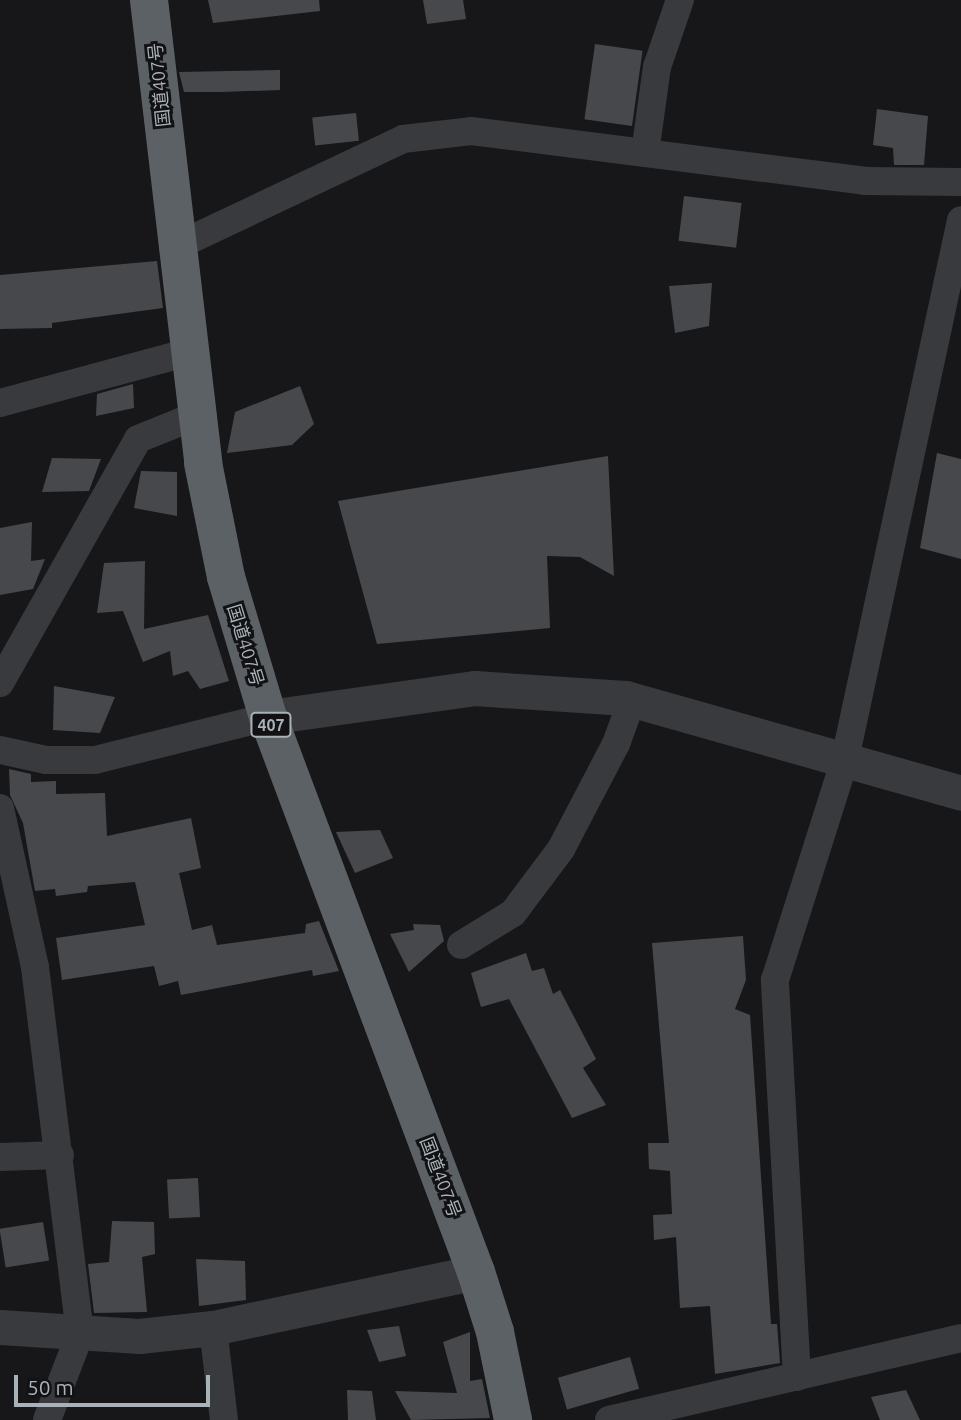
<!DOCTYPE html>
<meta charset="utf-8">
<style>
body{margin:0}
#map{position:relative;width:961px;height:1420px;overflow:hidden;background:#171719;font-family:Ubuntu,"Noto Sans JP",sans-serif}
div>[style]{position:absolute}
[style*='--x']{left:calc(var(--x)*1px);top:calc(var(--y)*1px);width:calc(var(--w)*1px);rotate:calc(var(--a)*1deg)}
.building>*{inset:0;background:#46484b;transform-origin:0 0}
.minor>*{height:28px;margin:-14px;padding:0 14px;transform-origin:14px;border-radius:14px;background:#383a3d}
.tertiary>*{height:35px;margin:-17.5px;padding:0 17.5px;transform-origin:17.5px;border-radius:17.5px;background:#383a3d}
.trunk>*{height:38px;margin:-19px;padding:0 19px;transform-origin:19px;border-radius:19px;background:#5c6165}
span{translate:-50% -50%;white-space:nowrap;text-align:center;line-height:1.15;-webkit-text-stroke:6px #121214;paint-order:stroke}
.shield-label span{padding:2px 5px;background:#121214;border:2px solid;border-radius:5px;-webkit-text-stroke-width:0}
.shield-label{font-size:16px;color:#a9b2b8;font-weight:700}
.street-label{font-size:18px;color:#a9b2b8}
.scale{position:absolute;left:14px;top:1375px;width:196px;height:32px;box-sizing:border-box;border:4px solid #a9b2b8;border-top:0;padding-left:9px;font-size:21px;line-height:24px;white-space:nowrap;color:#a9b2b8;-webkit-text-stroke:5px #121214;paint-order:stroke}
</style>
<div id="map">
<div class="building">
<div style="clip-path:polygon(208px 0,319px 0,320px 11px,213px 23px)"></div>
<div style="clip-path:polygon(423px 0,463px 0,466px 19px,427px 24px)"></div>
<div style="left:595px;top:44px;width:48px;height:76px;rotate:8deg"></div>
<div style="clip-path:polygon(280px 70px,280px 90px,221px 92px,184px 92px,179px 72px)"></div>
<div style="clip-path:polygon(877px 109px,928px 116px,924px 165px,894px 165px,893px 148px,873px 145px)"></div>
<div style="left:356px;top:113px;width:28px;height:44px;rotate:84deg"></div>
<div style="left:684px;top:196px;width:58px;height:45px;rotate:7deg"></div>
<div style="clip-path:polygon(157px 261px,163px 308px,52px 323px,52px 328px,0 329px,0 275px)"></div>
<div style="clip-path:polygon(712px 283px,709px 326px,675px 333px,669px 286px)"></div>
<div style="clip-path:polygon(133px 384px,134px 408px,96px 416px,97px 394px)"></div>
<div style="clip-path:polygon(300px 386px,314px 424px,292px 445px,227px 453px,235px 412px)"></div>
<div style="clip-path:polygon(937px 453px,961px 459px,961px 559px,920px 548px)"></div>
<div style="clip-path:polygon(608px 456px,614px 576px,580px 557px,547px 556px,550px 628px,377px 644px,338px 501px)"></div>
<div style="clip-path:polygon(52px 458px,101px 459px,89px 491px,42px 492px)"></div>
<div style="clip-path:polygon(141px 471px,177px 472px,177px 516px,134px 508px)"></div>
<div style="clip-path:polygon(32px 522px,31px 561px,45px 559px,33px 589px,0 595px,0 528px)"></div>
<div style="clip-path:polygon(145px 561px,144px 629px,208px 615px,229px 681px,200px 689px,188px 671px,173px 676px,170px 651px,143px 662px,123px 611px,97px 613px,104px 563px)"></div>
<div style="clip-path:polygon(54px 686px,115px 697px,100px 733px,53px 730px)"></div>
<div style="clip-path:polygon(9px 769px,31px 774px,31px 782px,56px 781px,56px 794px,105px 793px,107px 836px,191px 818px,201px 868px,179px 873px,192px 930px,212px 925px,217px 945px,305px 933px,306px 924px,319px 921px,339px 971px,313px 976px,312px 970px,181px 995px,178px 981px,159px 986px,154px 966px,62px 980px,56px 938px,145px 925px,135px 882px,88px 886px,87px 892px,56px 896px,55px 889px,35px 891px,23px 823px,10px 795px)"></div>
<div style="clip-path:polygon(380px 830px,393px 858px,355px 873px,336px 832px)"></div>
<div style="clip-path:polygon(413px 924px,440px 925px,444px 941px,409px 972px,390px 934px,414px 930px)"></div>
<div style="clip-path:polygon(743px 936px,746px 980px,735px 1009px,750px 1015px,771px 1324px,777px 1324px,780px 1363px,715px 1374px,710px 1306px,680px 1308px,676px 1237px,654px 1240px,653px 1215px,672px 1214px,670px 1171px,649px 1169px,648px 1143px,669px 1143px,652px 943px)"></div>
<div style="clip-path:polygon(526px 953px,532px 971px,544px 968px,553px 994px,560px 990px,596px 1059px,583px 1068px,606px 1105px,572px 1118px,509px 999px,481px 1007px,471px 973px)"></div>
<div style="left:198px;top:1178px;width:39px;height:31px;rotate:87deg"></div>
<div style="clip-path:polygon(112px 1221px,154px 1222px,155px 1254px,142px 1257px,147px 1312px,94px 1313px,88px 1264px,109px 1262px)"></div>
<div style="left:43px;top:1222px;width:39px;height:44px;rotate:81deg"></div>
<div style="clip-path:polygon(196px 1259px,245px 1261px,246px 1300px,199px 1306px)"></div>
<div style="clip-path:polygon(399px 1326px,406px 1356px,379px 1362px,367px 1330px)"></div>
<div style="clip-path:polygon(470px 1332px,470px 1381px,482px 1379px,490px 1418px,411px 1420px,395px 1391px,457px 1393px,443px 1342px)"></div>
<div style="left:630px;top:1357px;width:33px;height:75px;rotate:74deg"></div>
<div style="clip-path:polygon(347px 1390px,372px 1391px,376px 1420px,348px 1420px)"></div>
<div style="clip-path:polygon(906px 1390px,920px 1420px,880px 1420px,871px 1397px)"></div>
</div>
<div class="minor">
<div style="--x:645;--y:153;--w:87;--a:-82.1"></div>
<div style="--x:657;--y:67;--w:71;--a:-71.1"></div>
<div style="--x:177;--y:246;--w:250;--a:-25.3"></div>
<div style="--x:403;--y:139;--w:68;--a:-6.7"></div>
<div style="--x:471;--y:131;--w:397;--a:7.2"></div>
<div style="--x:865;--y:181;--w:96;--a:0.6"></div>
<div style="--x:0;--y:403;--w:196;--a:-15.1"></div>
<div style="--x:0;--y:683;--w:280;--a:-60.5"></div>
<div style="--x:138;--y:439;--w:65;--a:-21.8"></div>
<div style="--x:0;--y:750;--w:47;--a:12.3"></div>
<div style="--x:46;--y:760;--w:49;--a:0"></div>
<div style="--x:95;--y:760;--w:178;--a:-14"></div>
<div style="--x:0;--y:808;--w:163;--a:77.6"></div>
<div style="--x:35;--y:967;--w:370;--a:83"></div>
<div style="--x:80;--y:1334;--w:92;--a:111"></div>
<div style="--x:461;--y:945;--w:61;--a:-31.6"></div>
<div style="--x:513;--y:913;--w:80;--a:-53.1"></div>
<div style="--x:561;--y:849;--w:119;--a:-62.4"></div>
<div style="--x:616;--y:744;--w:47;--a:-70"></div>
<div style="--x:0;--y:1157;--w:60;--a:-1.9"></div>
<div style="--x:213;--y:1328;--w:93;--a:83.2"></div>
<div style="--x:797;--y:1377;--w:398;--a:-93.2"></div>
<div style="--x:775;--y:980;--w:232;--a:-72.4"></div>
<div style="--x:845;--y:759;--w:551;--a:-77.85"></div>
<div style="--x:609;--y:1420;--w:361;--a:-13.1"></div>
</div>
<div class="tertiary">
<div style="--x:268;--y:717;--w:208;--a:-8"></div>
<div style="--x:474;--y:688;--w:152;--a:3.8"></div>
<div style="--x:626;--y:698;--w:348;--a:15.8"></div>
<div style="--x:0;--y:1327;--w:139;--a:3.7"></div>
<div style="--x:139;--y:1336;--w:74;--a:-6.2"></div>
<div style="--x:213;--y:1328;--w:269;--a:-12"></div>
</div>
<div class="trunk">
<div style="--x:149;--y:0;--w:466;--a:83.3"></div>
<div style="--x:203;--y:463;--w:116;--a:78.6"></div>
<div style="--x:226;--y:577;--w:146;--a:73.3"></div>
<div style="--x:268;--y:717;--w:593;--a:69.46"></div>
<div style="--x:476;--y:1272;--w:63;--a:72.4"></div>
<div style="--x:495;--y:1332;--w:90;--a:78.4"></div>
</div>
<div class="shield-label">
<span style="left:271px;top:725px">407</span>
</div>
<div class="street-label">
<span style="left:159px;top:85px;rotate:-96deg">国道407号</span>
<span style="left:246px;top:645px;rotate:73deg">国道407号</span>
<span style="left:441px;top:1177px;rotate:69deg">国道407号</span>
</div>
<div class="scale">50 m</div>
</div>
